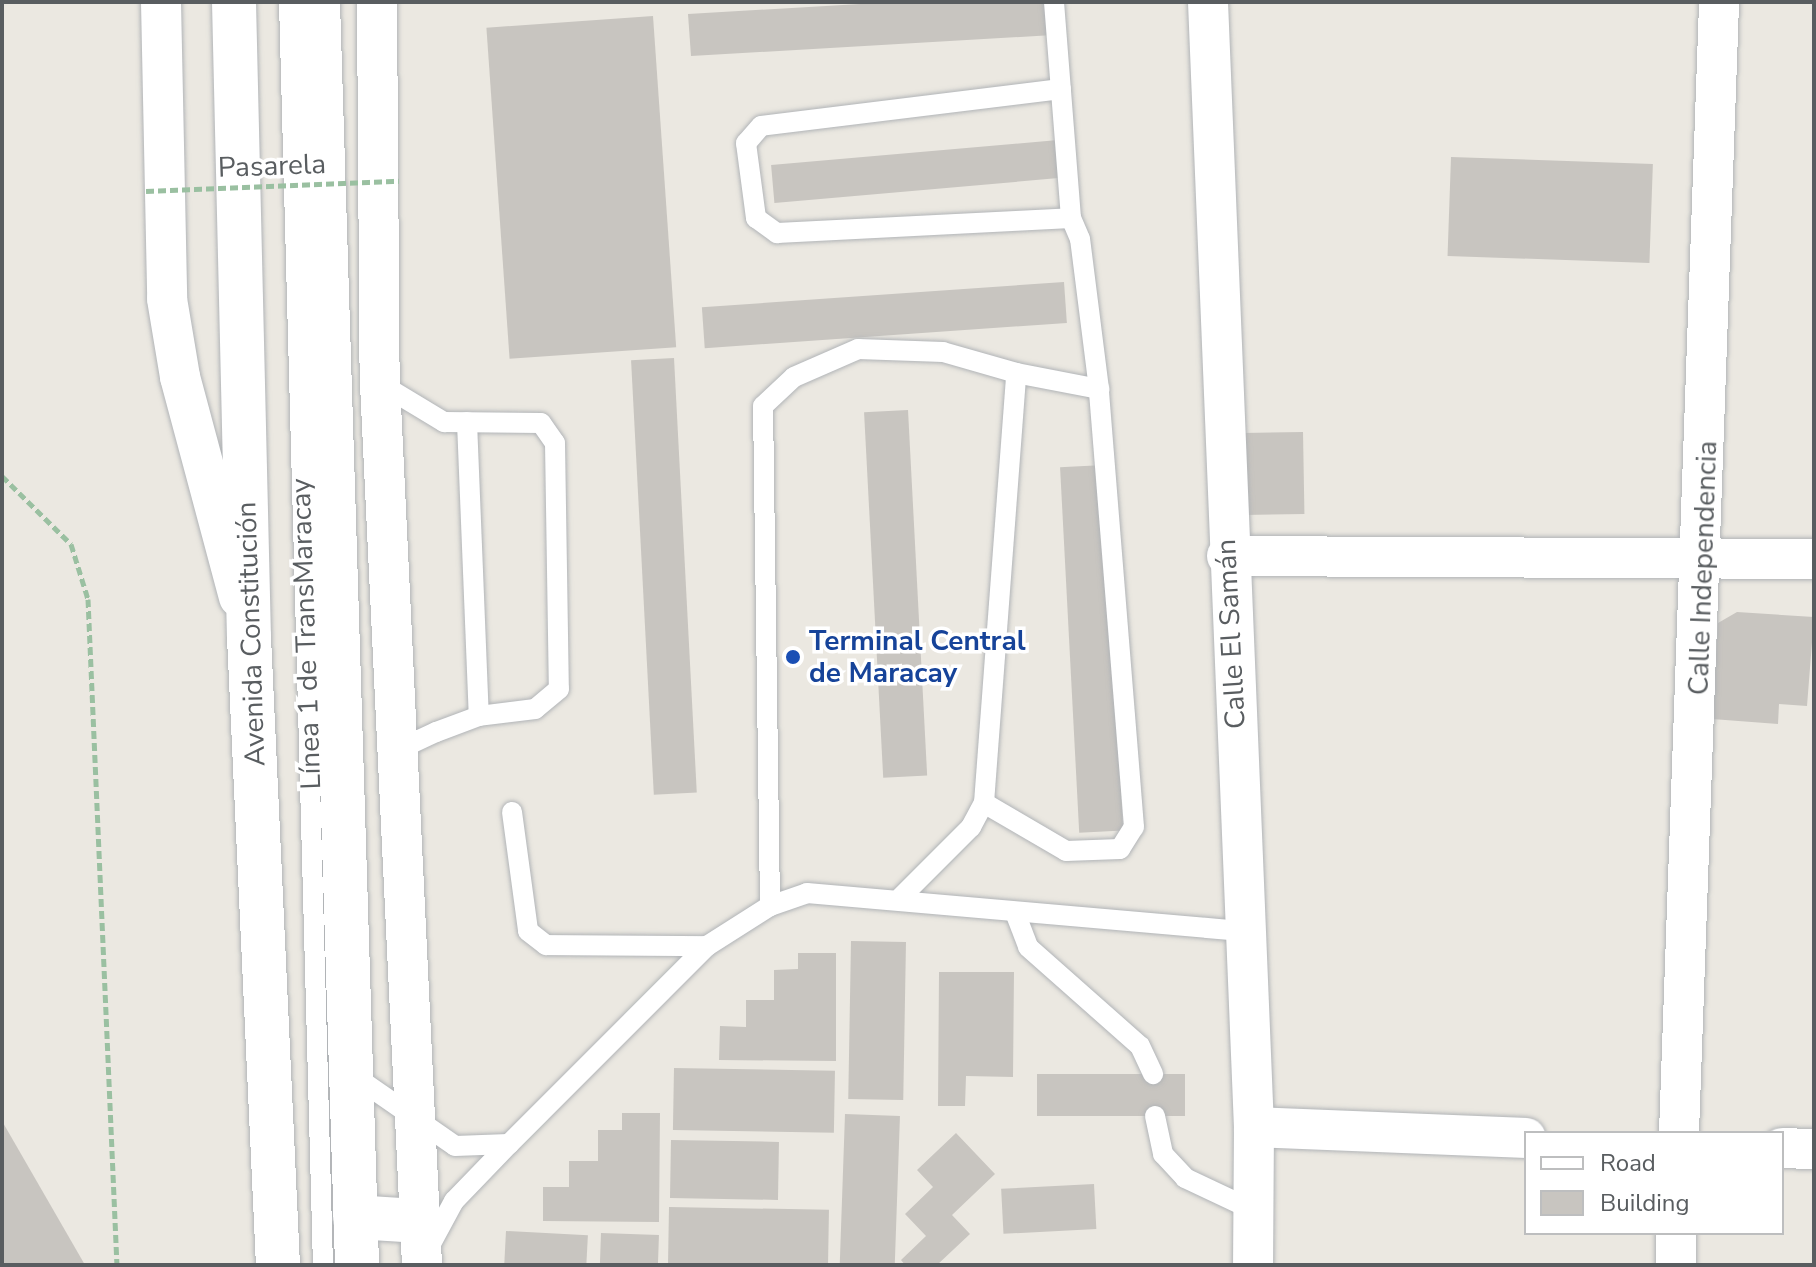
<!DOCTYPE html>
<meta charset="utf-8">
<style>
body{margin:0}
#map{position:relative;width:1816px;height:1267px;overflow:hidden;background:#ebe8e1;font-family:"Nunito Sans",sans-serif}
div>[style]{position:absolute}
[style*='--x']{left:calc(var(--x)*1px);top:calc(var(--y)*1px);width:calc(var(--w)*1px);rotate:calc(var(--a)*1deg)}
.building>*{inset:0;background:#c8c5c0;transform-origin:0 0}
.path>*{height:5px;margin-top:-2.5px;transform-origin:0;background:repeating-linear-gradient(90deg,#9ac0a1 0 8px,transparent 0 12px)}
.roads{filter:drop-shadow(0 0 2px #b1b4b7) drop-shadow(0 0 2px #b1b4b7)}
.service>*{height:20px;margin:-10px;padding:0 10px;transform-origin:10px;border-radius:10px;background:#fff}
.minor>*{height:40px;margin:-20px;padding:0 20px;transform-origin:20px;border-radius:20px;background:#fff}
.tertiary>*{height:44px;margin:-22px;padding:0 22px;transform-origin:22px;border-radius:22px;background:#fff}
.path-bridge>*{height:5px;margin-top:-2.5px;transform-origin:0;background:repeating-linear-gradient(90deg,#9ac0a1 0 8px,transparent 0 12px)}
.dots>*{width:22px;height:22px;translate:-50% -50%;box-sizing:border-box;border:4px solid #fff;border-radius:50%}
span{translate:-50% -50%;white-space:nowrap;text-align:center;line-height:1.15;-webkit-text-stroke:7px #fff;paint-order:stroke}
.street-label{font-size:28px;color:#595d60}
.transit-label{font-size:28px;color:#164399;font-weight:700}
.left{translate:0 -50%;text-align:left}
.frame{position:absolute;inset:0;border:4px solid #595d60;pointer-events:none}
.legend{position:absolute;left:1524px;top:1131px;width:260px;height:104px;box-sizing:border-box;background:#fff;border:2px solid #bdbebf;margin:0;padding:10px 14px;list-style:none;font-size:24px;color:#595d60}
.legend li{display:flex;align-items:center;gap:16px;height:40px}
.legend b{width:40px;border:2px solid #bdbebf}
</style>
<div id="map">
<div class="building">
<div style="clip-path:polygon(894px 2px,1051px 2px,1053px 35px,691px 56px,688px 14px)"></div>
<div style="left:653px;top:16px;width:332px;height:167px;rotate:86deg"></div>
<div style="left:1058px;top:140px;width:38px;height:288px;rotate:85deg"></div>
<div style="left:1451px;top:157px;width:202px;height:99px;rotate:2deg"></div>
<div style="left:1064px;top:282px;width:41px;height:363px;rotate:86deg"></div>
<div style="left:674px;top:358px;width:435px;height:43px;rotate:87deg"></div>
<div style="left:908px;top:410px;width:366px;height:44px;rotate:87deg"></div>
<div style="left:1303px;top:432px;width:82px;height:61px;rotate:89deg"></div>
<div style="left:1104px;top:465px;width:366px;height:44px;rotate:87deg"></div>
<div style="clip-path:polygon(1737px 612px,1814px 617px,1807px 706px,1779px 704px,1778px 724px,1712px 719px,1718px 623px)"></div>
<div style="left:851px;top:941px;width:55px;height:158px;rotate:1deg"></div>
<div style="clip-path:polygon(798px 953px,836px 953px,836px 1061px,719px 1060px,720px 1026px,746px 1027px,746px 1000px,774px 1000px,774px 970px,798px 969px)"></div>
<div style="clip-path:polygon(939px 972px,1014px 972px,1013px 1077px,966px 1076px,965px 1106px,938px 1106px)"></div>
<div style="left:674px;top:1068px;width:161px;height:62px;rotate:1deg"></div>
<div style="left:1185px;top:1074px;width:42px;height:148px;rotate:90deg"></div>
<div style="clip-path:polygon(622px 1113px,660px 1113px,659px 1222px,543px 1221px,543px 1187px,569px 1187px,569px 1161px,598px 1161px,598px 1130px,622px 1130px)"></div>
<div style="left:845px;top:1114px;width:55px;height:151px;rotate:2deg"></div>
<div style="clip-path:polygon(2px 1121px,85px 1265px,2px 1265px)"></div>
<div style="clip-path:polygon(956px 1133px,995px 1174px,952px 1215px,970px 1234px,937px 1265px,905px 1265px,901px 1260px,926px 1236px,905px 1214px,933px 1187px,917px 1170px)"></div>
<div style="left:671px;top:1140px;width:108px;height:58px;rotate:1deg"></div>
<div style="left:1094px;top:1184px;width:45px;height:93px;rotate:87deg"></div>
<div style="left:669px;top:1207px;width:160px;height:58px;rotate:1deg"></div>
<div style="left:506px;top:1231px;width:82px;height:34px;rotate:3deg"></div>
<div style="left:601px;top:1233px;width:58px;height:32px;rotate:2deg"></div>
</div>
<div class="path">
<div style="--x:2;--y:476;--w:97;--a:44.6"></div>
<div style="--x:71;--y:544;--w:58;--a:72.8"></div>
<div style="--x:88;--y:599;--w:667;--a:87.51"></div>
</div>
<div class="roads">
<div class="service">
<div style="--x:289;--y:2;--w:1263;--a:88.46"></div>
<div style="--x:1061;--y:89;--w:302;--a:173"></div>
<div style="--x:761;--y:126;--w:23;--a:131"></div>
<div style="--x:746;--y:143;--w:76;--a:82.4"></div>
<div style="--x:756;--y:218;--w:26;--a:36"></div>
<div style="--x:777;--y:233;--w:294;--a:-2.9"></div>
<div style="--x:381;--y:384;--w:74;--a:31.1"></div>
<div style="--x:444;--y:422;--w:97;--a:0.6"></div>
<div style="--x:541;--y:423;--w:24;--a:55"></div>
<div style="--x:555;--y:443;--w:246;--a:89.1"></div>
<div style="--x:559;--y:689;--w:31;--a:140"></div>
<div style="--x:535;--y:709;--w:56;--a:172.9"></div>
<div style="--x:479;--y:716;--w:46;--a:159.6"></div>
<div style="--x:436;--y:732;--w:33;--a:155"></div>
<div style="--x:406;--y:746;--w:15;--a:118"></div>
<div style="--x:467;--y:422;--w:294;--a:87.7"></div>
<div style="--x:984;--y:803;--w:95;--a:30.3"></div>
<div style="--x:1066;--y:851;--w:54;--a:-2.1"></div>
<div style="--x:1120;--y:849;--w:26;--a:-58"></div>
<div style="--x:1134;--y:827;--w:439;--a:-94.6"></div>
<div style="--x:1099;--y:389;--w:151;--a:-97.2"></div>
<div style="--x:1080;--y:239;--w:23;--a:-113"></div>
<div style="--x:1071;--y:218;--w:217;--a:-94.5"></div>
<div style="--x:512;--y:812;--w:120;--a:82.3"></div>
<div style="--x:528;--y:931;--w:23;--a:38"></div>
<div style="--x:546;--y:945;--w:161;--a:0.4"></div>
<div style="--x:901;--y:897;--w:99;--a:-45"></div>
<div style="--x:971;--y:827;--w:27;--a:-62"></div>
<div style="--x:984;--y:803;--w:431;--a:-85.7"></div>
<div style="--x:1016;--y:373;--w:85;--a:10.9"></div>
<div style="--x:770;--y:906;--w:500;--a:-90.8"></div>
<div style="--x:763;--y:406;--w:42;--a:-43.1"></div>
<div style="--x:794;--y:377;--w:70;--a:-23.6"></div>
<div style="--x:858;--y:349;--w:85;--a:2"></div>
<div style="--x:943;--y:352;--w:76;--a:16"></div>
<div style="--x:1016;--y:915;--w:34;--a:69"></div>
<div style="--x:1028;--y:947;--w:149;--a:41.5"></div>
<div style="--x:1140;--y:1046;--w:31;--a:65"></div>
<div style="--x:353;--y:1075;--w:124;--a:34.8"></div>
<div style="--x:455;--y:1146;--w:54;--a:-2.1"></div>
<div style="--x:509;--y:1144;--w:280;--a:-45"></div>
<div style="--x:707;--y:946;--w:75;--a:-32.4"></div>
<div style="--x:770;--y:906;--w:39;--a:-19"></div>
<div style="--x:807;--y:893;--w:440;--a:5"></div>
<div style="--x:1155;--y:1116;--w:39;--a:78"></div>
<div style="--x:1163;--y:1154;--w:33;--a:47"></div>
<div style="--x:1185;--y:1178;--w:75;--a:25.2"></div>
<div style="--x:427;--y:1251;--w:57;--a:-61.6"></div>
<div style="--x:454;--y:1201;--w:79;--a:-46"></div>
</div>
<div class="minor">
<div style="--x:161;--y:2;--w:297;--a:88.8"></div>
<div style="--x:167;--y:299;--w:79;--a:80.5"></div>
<div style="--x:180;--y:377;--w:228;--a:75"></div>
<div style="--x:377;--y:2;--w:382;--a:89.6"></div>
<div style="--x:380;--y:384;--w:882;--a:87.27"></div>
<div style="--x:1208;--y:2;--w:1126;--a:87.66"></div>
<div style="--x:1254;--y:1127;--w:138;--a:90.4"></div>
<div style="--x:1227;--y:556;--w:587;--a:0.29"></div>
<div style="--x:1254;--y:1127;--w:272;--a:2.3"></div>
<div style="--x:1679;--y:1133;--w:1132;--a:-87.97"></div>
<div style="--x:1782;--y:1148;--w:32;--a:2"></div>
<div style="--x:1676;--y:1265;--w:32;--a:-90"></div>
</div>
<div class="tertiary">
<div style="--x:234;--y:2;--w:635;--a:88.65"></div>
<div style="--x:249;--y:637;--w:629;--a:87.36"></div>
<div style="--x:318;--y:2;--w:1264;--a:88.23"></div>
<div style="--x:355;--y:1217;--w:63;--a:3.6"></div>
</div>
</div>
<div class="path-bridge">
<div style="--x:146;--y:191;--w:253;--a:-2.3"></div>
</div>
<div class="dots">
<div style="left:793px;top:657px;background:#1a4fb4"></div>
</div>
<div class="street-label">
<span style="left:272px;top:166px;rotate:-2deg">Pasarela</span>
<span style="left:1703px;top:568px;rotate:-88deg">Calle Independencia</span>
<span style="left:251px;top:634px;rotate:-92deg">Avenida Constitución</span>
<span style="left:306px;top:634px;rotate:-92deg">Línea 1 de TransMaracay</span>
<span style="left:1231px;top:634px;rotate:-93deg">Calle El Samán</span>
</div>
<div class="transit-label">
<span class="left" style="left:809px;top:657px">Terminal Central<br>de Maracay</span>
</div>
<div class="frame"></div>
<ul class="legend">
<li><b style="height:10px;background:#fff"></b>Road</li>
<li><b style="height:22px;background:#c8c5c0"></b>Building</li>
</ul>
</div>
